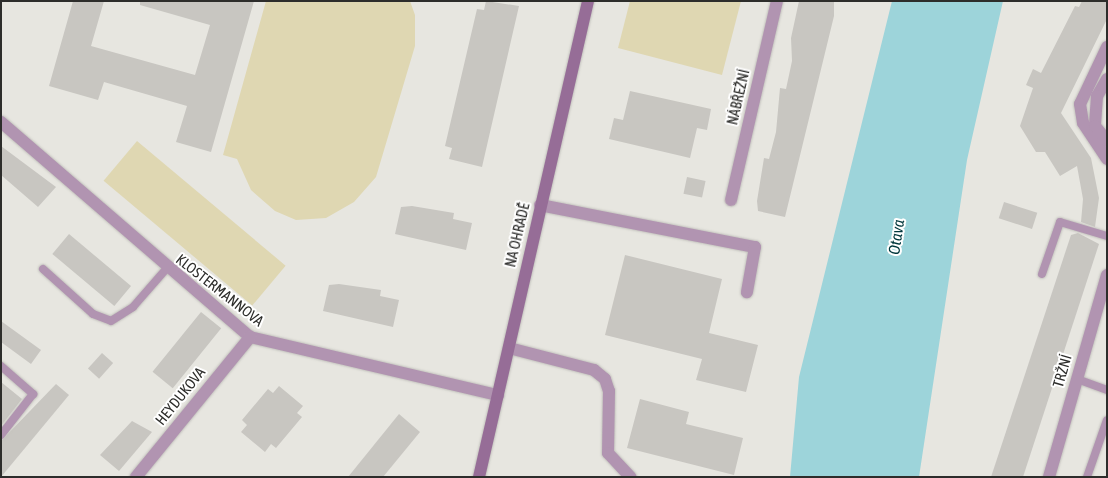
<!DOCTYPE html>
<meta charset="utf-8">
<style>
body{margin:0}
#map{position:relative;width:1108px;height:478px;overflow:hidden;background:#e7e6e0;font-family:"Asap Condensed",sans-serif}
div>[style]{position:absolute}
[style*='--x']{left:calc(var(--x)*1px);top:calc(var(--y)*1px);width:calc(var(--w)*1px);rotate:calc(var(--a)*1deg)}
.green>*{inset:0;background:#dfd7b2;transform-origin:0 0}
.water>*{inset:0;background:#9dd4da}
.building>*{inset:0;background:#c8c6c1;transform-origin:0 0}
.roads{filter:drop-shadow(0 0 1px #c2c1bc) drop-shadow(0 0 1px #c2c1bc)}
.lane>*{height:8px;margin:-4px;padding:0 4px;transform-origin:4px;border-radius:4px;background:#b194b1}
.street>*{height:12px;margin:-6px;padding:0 6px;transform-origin:6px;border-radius:6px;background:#b194b1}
.secondary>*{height:12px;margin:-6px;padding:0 6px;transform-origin:6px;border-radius:6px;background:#966d97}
span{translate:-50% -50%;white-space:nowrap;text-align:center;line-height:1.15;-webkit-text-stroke:4px #fff;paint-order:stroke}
.street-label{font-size:15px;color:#2d2d2b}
.water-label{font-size:16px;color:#00373c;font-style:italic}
.frame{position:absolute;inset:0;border:2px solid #2d2d2b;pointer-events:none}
</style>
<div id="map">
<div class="green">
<div style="clip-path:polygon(266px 1px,410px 1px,415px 15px,415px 46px,376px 177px,354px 202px,326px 218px,296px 220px,275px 211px,251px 190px,237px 159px,223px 155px)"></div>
<div style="clip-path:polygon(630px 1px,741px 1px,722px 75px,618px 48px)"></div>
<div style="left:137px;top:141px;width:194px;height:52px;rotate:40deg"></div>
</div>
<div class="water">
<div style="clip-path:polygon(892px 1px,1003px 1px,967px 160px,919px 477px,790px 477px,799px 377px)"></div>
</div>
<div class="building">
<div style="clip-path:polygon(73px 1px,104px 1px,91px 46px,195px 75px,210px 25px,140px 5px,140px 1px,254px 1px,211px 152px,176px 142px,187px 106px,104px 82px,98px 100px,49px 86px)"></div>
<div style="clip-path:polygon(486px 1px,519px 6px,482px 167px,449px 159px,452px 148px,445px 146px,477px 9px,484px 10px)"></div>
<div style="clip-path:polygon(799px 1px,834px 1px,834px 16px,785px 217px,758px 211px,757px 201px,764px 158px,769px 159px,776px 132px,780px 88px,786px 89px,792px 61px,791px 38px)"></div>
<div style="clip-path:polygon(1082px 1px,1107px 1px,1107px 19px,1061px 113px,1091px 158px,1099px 198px,1095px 227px,1081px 222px,1083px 199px,1077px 166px,1060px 176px,1045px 152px,1036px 152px,1020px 126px,1033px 88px,1026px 85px,1033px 69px,1041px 73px,1075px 6px,1079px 7px)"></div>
<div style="clip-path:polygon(630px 91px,711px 109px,707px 130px,697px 128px,690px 158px,609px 139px,614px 118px,623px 120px)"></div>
<div style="clip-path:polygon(1px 146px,56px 187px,38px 207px,1px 175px)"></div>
<div style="left:687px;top:177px;width:19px;height:17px;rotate:12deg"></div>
<div style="left:1004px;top:202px;width:35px;height:17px;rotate:18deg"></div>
<div style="clip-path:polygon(412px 206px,454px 213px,453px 219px,472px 223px,466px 250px,395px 234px,401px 207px)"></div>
<div style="clip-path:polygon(1078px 233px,1099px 244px,1023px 477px,991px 477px,1071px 235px)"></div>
<div style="left:69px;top:234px;width:81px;height:26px;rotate:40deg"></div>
<div style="clip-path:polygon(625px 255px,722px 279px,709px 333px,758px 345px,746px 392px,696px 380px,702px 359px,605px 335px)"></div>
<div style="clip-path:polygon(339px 284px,381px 290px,380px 296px,399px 300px,393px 327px,323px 311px,329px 285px)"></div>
<div style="left:201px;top:312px;width:26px;height:77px;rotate:39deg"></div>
<div style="clip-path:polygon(1px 321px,41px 350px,31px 364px,1px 342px)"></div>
<div style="left:102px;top:353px;width:15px;height:21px;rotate:42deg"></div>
<div style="clip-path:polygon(1px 382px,22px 399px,1px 426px)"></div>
<div style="clip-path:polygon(56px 384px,69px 395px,1px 477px,1px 441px)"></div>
<div style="clip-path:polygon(279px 386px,303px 406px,297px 413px,302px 417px,276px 448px,271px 444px,265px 452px,241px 432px,247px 425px,242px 420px,268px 389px,273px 393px)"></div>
<div style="clip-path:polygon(640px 399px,689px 412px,686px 424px,743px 438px,734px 475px,627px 448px)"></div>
<div style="clip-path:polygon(399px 414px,420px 432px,383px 477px,348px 477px)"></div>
<div style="clip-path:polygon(132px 421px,152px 432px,119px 471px,100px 455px)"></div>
</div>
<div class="roads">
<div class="lane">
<div style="--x:43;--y:269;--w:67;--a:42"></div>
<div style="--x:93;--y:314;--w:19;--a:21"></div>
<div style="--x:111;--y:321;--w:26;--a:-32"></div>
<div style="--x:133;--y:307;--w:50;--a:-49"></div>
<div style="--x:1042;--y:274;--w:55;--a:-70.9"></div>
<div style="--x:1060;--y:222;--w:49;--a:16.6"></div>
<div style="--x:1;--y:366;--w:43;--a:41.2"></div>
<div style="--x:33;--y:394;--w:52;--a:128"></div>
<div style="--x:1077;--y:379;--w:32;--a:20"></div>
<div style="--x:1087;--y:477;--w:60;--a:-70.7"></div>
</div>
<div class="street">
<div style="--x:1107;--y:47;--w:63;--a:115.3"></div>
<div style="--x:1080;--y:104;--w:19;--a:81"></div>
<div style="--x:1083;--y:123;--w:43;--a:56.3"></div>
<div style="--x:1107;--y:79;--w:20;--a:120"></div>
<div style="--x:1097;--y:96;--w:30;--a:94"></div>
<div style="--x:1095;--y:126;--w:19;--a:51"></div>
<div style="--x:1;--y:122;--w:329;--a:40.8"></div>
<div style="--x:250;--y:337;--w:255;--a:13.2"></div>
<div style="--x:731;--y:200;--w:204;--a:-77"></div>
<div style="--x:540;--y:205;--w:219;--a:11.1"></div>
<div style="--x:755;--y:247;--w:46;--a:100.1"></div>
<div style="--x:509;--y:348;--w:88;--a:14.5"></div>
<div style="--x:594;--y:370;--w:14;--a:39"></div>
<div style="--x:605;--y:379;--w:13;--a:72"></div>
<div style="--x:609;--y:391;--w:62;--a:90.9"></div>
<div style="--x:608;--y:453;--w:33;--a:47"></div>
<div style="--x:136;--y:477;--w:181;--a:-50.8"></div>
<div style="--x:1049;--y:477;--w:210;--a:-74"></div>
</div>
<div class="secondary">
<div style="--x:479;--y:477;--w:488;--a:-77.1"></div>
</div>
</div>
<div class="street-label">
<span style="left:738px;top:97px;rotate:-77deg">NÁBŘEŽNÍ</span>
<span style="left:517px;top:235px;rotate:-77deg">NA OHRADĚ</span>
<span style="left:220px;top:290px;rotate:38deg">KLOSTERMANNOVA</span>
<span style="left:1062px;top:371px;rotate:-74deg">TRŽNÍ</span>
<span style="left:180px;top:396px;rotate:-51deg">HEYDUKOVA</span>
</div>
<div class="water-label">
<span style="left:896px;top:237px;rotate:-82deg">Otava</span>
</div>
<div class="frame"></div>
</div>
